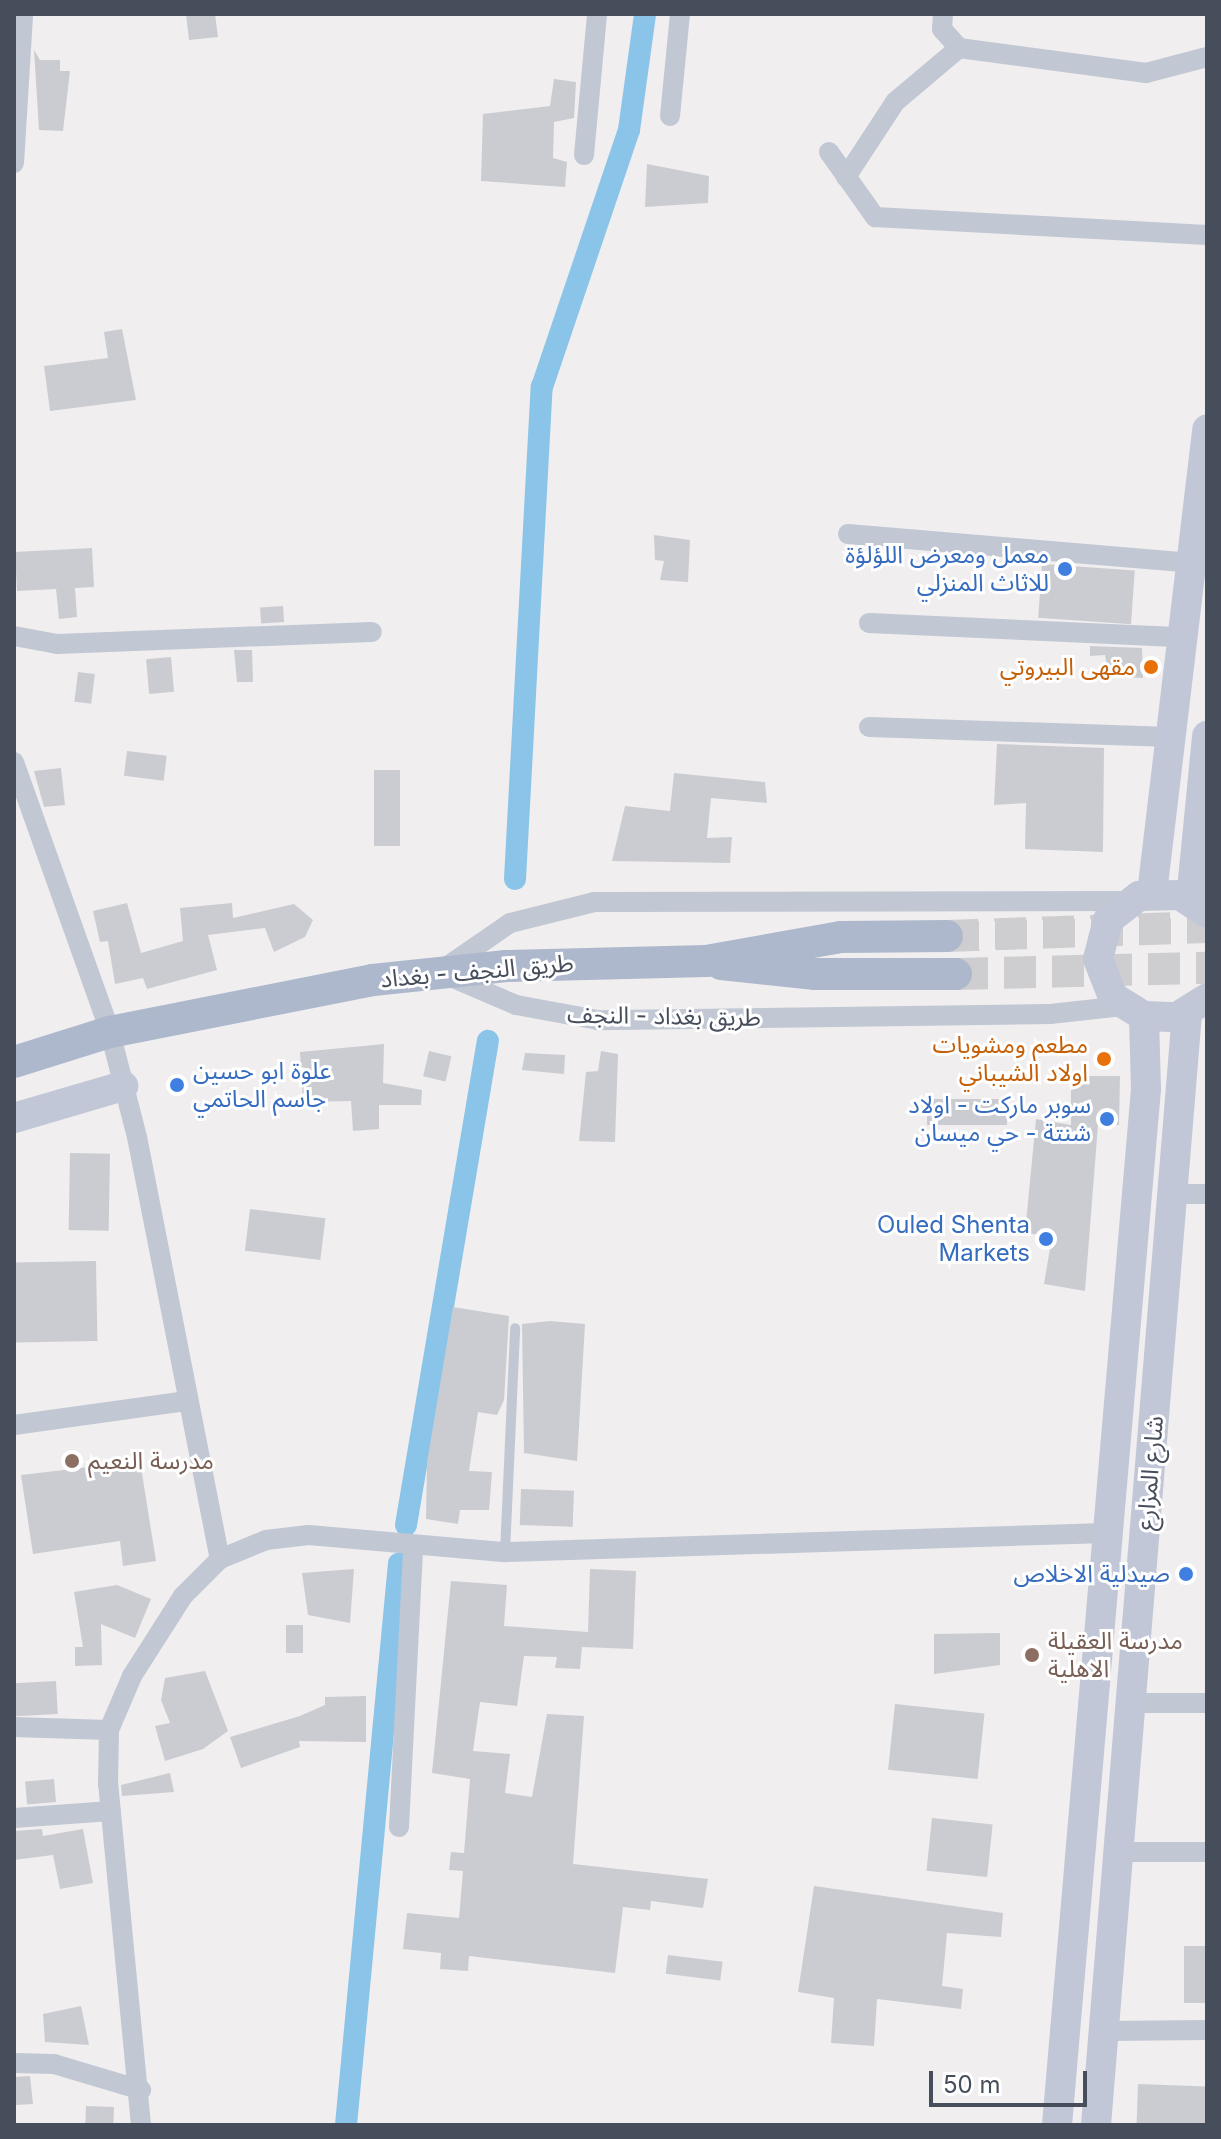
<!DOCTYPE html>
<meta charset="utf-8">
<style>
body{margin:0}
#map{position:relative;width:1221px;height:2139px;overflow:hidden;background:#f0eeee;font-family:Inter,"Noto Sans Arabic",sans-serif}
div>[style]{position:absolute}
[style*='--x']{left:calc(var(--x)*1px);top:calc(var(--y)*1px);width:calc(var(--w)*1px);rotate:calc(var(--a)*1deg)}
.canal>*{height:22px;margin:-11px;padding:0 11px;transform-origin:11px;border-radius:11px;background:#8bc4e9}
.building>*{inset:0;background:#cbccd2;transform-origin:0 0}
.primary-tunnel>*{height:32px;margin-top:-16px;transform-origin:0;background:repeating-linear-gradient(90deg,#ceced1 0 32px,transparent 0 48px)}
.lane>*{height:10px;margin:-5px;padding:0 5px;transform-origin:5px;border-radius:5px;background:#c1c7d3}
.street>*{height:20px;margin:-10px;padding:0 10px;transform-origin:10px;border-radius:10px;background:#c1c7d3}
.secondary>*{height:30px;margin:-15px;padding:0 15px;transform-origin:15px;border-radius:15px;background:#c1c7d6}
.primary>*{height:32px;margin:-16px;padding:0 16px;transform-origin:16px;border-radius:16px;background:#aeb8cc}
.dots>*{width:22px;height:22px;translate:-50% -50%;box-sizing:border-box;border:4px solid #fff;border-radius:50%}
span{translate:-50% -50%;white-space:nowrap;text-align:center;line-height:1.15;-webkit-text-stroke:6px #fff;paint-order:stroke}
.shop-label{font-size:24px;color:#366cbe}
.right{translate:-100% -50%;text-align:right}
.left{translate:0 -50%;text-align:left}
.food-label{font-size:24px;color:#c56008}
.street-label{font-size:24px;color:#464d5b}
.education-label{font-size:24px;color:#785e54}
.frame{position:absolute;inset:0;border:16px solid #464d5b;pointer-events:none}
.scale{position:absolute;left:929px;top:2071px;width:158px;height:36px;box-sizing:border-box;border:4px solid #464d5b;border-top:0;padding-left:10px;font-size:24px;line-height:28px;white-space:nowrap;color:#464d5b;-webkit-text-stroke:6px #fff;paint-order:stroke}
</style>
<div id="map">
<div class="canal">
<div style="--x:515;--y:879;--w:493;--a:-86.9"></div>
<div style="--x:542;--y:387;--w:271;--a:-71.3"></div>
<div style="--x:629;--y:130;--w:117;--a:-82.1"></div>
<div style="--x:406;--y:1525;--w:491;--a:-80.4"></div>
<div style="--x:346;--y:2125;--w:564;--a:-84.61"></div>
</div>
<div class="building">
<div style="clip-path:polygon(186px 14px,215px 14px,218px 37px,189px 40px)"></div>
<div style="clip-path:polygon(34px 50px,40px 60px,60px 60px,60px 71px,70px 71px,63px 131px,39px 130px)"></div>
<div style="clip-path:polygon(554px 79px,576px 82px,574px 118px,554px 122px,553px 158px,567px 162px,565px 187px,481px 181px,483px 114px,550px 106px)"></div>
<div style="clip-path:polygon(647px 164px,709px 176px,708px 203px,645px 207px)"></div>
<div style="clip-path:polygon(122px 329px,136px 400px,50px 411px,44px 366px,108px 358px,104px 332px)"></div>
<div style="clip-path:polygon(654px 535px,690px 540px,688px 582px,660px 580px,664px 561px,655px 560px)"></div>
<div style="clip-path:polygon(92px 548px,94px 587px,75px 588px,77px 617px,59px 619px,56px 589px,17px 591px,15px 552px)"></div>
<div style="left:1042px;top:564px;width:93px;height:54px;rotate:4deg"></div>
<div style="left:283px;top:606px;width:16px;height:23px;rotate:86deg"></div>
<div style="clip-path:polygon(1090px 646px,1142px 648px,1143px 678px,1109px 676px,1105px 655px,1090px 656px)"></div>
<div style="clip-path:polygon(234px 650px,252px 650px,253px 682px,237px 682px)"></div>
<div style="left:171px;top:657px;width:35px;height:25px;rotate:85deg"></div>
<div style="left:78px;top:672px;width:17px;height:30px;rotate:7deg"></div>
<div style="clip-path:polygon(997px 744px,1104px 748px,1103px 852px,1025px 849px,1026px 803px,994px 805px)"></div>
<div style="left:127px;top:751px;width:40px;height:25px;rotate:7deg"></div>
<div style="clip-path:polygon(61px 768px,65px 805px,44px 807px,34px 771px)"></div>
<div style="left:374px;top:770px;width:26px;height:76px"></div>
<div style="clip-path:polygon(674px 773px,765px 782px,767px 803px,711px 798px,707px 838px,732px 837px,730px 863px,612px 861px,625px 806px,670px 811px)"></div>
<div style="clip-path:polygon(127px 903px,141px 953px,183px 941px,180px 908px,232px 903px,233px 918px,294px 904px,313px 920px,305px 937px,274px 952px,265px 928px,208px 935px,217px 970px,147px 989px,143px 978px,115px 984px,108px 941px,100px 942px,93px 911px)"></div>
<div style="clip-path:polygon(384px 1044px,383px 1083px,422px 1090px,421px 1105px,379px 1105px,379px 1129px,353px 1131px,351px 1101px,303px 1102px,300px 1052px)"></div>
<div style="left:429px;top:1051px;width:23px;height:26px;rotate:13deg"></div>
<div style="clip-path:polygon(601px 1051px,618px 1054px,615px 1142px,579px 1141px,586px 1072px,598px 1071px)"></div>
<div style="clip-path:polygon(525px 1053px,565px 1055px,564px 1074px,522px 1070px)"></div>
<div style="clip-path:polygon(1071px 1076px,1120px 1076px,1119px 1125px,1098px 1125px,1085px 1291px,1044px 1284px,1052px 1236px,1025px 1233px,1036px 1119px,1071px 1125px)"></div>
<div style="left:1007px;top:1099px;width:26px;height:80px;rotate:90deg"></div>
<div style="left:70px;top:1153px;width:40px;height:77px;rotate:1deg"></div>
<div style="left:250px;top:1209px;width:76px;height:42px;rotate:7deg"></div>
<div style="left:96px;top:1261px;width:80px;height:82px;rotate:89deg"></div>
<div style="clip-path:polygon(453px 1307px,509px 1316px,504px 1400px,497px 1415px,478px 1412px,469px 1471px,492px 1472px,489px 1510px,460px 1510px,458px 1524px,426px 1519px,427px 1463px)"></div>
<div style="clip-path:polygon(550px 1321px,585px 1324px,577px 1461px,524px 1453px,522px 1324px)"></div>
<div style="clip-path:polygon(140px 1461px,156px 1561px,123px 1566px,120px 1541px,33px 1554px,21px 1475px)"></div>
<div style="left:521px;top:1489px;width:53px;height:36px;rotate:2deg"></div>
<div style="clip-path:polygon(354px 1569px,350px 1623px,308px 1615px,302px 1573px)"></div>
<div style="clip-path:polygon(590px 1569px,636px 1571px,633px 1649px,582px 1647px,580px 1669px,555px 1668px,557px 1657px,524px 1656px,517px 1706px,480px 1702px,473px 1751px,510px 1754px,505px 1793px,532px 1797px,547px 1714px,584px 1716px,573px 1864px,708px 1879px,703px 1908px,651px 1901px,650px 1910px,623px 1907px,615px 1973px,469px 1956px,468px 1971px,440px 1969px,441px 1953px,403px 1949px,407px 1913px,459px 1918px,463px 1871px,449px 1870px,451px 1852px,464px 1853px,470px 1779px,432px 1773px,451px 1581px,507px 1585px,504px 1626px,588px 1632px)"></div>
<div style="clip-path:polygon(117px 1585px,151px 1599px,135px 1638px,101px 1624px,102px 1665px,75px 1666px,75px 1647px,83px 1647px,74px 1592px)"></div>
<div style="left:286px;top:1625px;width:17px;height:28px"></div>
<div style="clip-path:polygon(1000px 1633px,1000px 1665px,934px 1674px,934px 1634px)"></div>
<div style="clip-path:polygon(205px 1671px,228px 1731px,203px 1749px,165px 1761px,155px 1726px,170px 1723px,161px 1700px,165px 1678px)"></div>
<div style="left:56px;top:1681px;width:33px;height:42px;rotate:87deg"></div>
<div style="clip-path:polygon(366px 1696px,366px 1742px,299px 1741px,300px 1747px,241px 1768px,230px 1737px,300px 1716px,325px 1705px,325px 1697px)"></div>
<div style="left:895px;top:1704px;width:90px;height:66px;rotate:6deg"></div>
<div style="clip-path:polygon(170px 1773px,174px 1792px,122px 1796px,121px 1785px)"></div>
<div style="left:54px;top:1779px;width:23px;height:29px;rotate:85deg"></div>
<div style="left:932px;top:1818px;width:61px;height:53px;rotate:6deg"></div>
<div style="clip-path:polygon(42px 1829px,43px 1836px,83px 1829px,93px 1883px,60px 1889px,53px 1855px,14px 1860px,14px 1831px)"></div>
<div style="clip-path:polygon(814px 1886px,1003px 1913px,1001px 1937px,947px 1933px,942px 1986px,963px 1989px,961px 2009px,877px 1999px,874px 2046px,831px 2043px,834px 1998px,798px 1992px)"></div>
<div style="left:1184px;top:1946px;width:21px;height:57px"></div>
<div style="left:668px;top:1955px;width:55px;height:19px;rotate:7deg"></div>
<div style="clip-path:polygon(81px 2006px,89px 2045px,45px 2042px,43px 2014px)"></div>
<div style="clip-path:polygon(30px 2076px,33px 2104px,14px 2105px,14px 2077px)"></div>
<div style="left:1138px;top:2084px;width:69px;height:39px;rotate:2deg"></div>
<div style="left:86px;top:2106px;width:28px;height:19px;rotate:2deg"></div>
</div>
<div class="primary-tunnel">
<div style="--x:947;--y:936;--w:260;--a:-2"></div>
<div style="--x:956;--y:974;--w:251;--a:-1.4"></div>
</div>
<div class="lane">
<div style="--x:505;--y:1552;--w:224;--a:-87.4"></div>
</div>
<div class="street">
<div style="--x:943;--y:14;--w:15;--a:94"></div>
<div style="--x:942;--y:29;--w:25;--a:48"></div>
<div style="--x:959;--y:48;--w:189;--a:7.6"></div>
<div style="--x:1146;--y:73;--w:63;--a:-14.7"></div>
<div style="--x:670;--y:116;--w:102;--a:-84.4"></div>
<div style="--x:829;--y:152;--w:80;--a:54.7"></div>
<div style="--x:875;--y:217;--w:332;--a:3.1"></div>
<div style="--x:584;--y:155;--w:142;--a:-84.7"></div>
<div style="--x:14;--y:163;--w:149;--a:-86.5"></div>
<div style="--x:846;--y:177;--w:90;--a:-56.8"></div>
<div style="--x:895;--y:102;--w:84;--a:-40.2"></div>
<div style="--x:848;--y:534;--w:345;--a:4.8"></div>
<div style="--x:869;--y:623;--w:313;--a:2.6"></div>
<div style="--x:14;--y:636;--w:44;--a:10.5"></div>
<div style="--x:57;--y:644;--w:315;--a:-2.2"></div>
<div style="--x:869;--y:727;--w:302;--a:1.9"></div>
<div style="--x:14;--y:762;--w:287;--a:70.4"></div>
<div style="--x:110;--y:1032;--w:108;--a:75.6"></div>
<div style="--x:137;--y:1137;--w:430;--a:78.9"></div>
<div style="--x:1123;--y:1006;--w:73;--a:173.7"></div>
<div style="--x:1050;--y:1014;--w:452;--a:179.2"></div>
<div style="--x:598;--y:1020;--w:83;--a:-169.6"></div>
<div style="--x:516;--y:1005;--w:84;--a:-156.8"></div>
<div style="--x:439;--y:972;--w:86;--a:-34.6"></div>
<div style="--x:510;--y:923;--w:87;--a:-14"></div>
<div style="--x:594;--y:902;--w:533;--a:-0.11"></div>
<div style="--x:1175;--y:1194;--w:32;--a:0"></div>
<div style="--x:14;--y:1425;--w:175;--a:-7.9"></div>
<div style="--x:1129;--y:1703;--w:78;--a:0"></div>
<div style="--x:14;--y:1727;--w:95;--a:1.8"></div>
<div style="--x:14;--y:1818;--w:97;--a:-4.1"></div>
<div style="--x:399;--y:1827;--w:280;--a:-87.1"></div>
<div style="--x:1118;--y:1852;--w:89;--a:0"></div>
<div style="--x:1105;--y:2031;--w:102;--a:-0.6"></div>
<div style="--x:14;--y:2063;--w:40;--a:1.4"></div>
<div style="--x:54;--y:2064;--w:91;--a:16.6"></div>
<div style="--x:141;--y:2125;--w:343;--a:-95.5"></div>
<div style="--x:108;--y:1784;--w:54;--a:-88.9"></div>
<div style="--x:109;--y:1730;--w:59;--a:-66.9"></div>
<div style="--x:132;--y:1676;--w:95;--a:-57.5"></div>
<div style="--x:183;--y:1596;--w:52;--a:-45"></div>
<div style="--x:220;--y:1559;--w:50;--a:-22.4"></div>
<div style="--x:266;--y:1540;--w:43;--a:-6.6"></div>
<div style="--x:309;--y:1535;--w:197;--a:5"></div>
<div style="--x:505;--y:1552;--w:602;--a:-1.81"></div>
</div>
<div class="secondary">
<div style="--x:1152;--y:893;--w:467;--a:-83.2"></div>
<div style="--x:1191;--y:900;--w:165;--a:-84.4"></div>
<div style="--x:1207;--y:913;--w:33;--a:-147"></div>
<div style="--x:1179;--y:895;--w:40;--a:178.6"></div>
<div style="--x:1139;--y:896;--w:39;--a:142"></div>
<div style="--x:1108;--y:920;--w:40;--a:104.4"></div>
<div style="--x:1098;--y:959;--w:41;--a:68.5"></div>
<div style="--x:1113;--y:997;--w:36;--a:32"></div>
<div style="--x:1144;--y:1016;--w:33;--a:2"></div>
<div style="--x:1177;--y:1017;--w:36;--a:-32"></div>
<div style="--x:14;--y:1118;--w:114;--a:-16.4"></div>
<div style="--x:1057;--y:2125;--w:1040;--a:-85.09"></div>
<div style="--x:1146;--y:1089;--w:73;--a:-91.6"></div>
<div style="--x:1096;--y:2125;--w:1116;--a:-85.32"></div>
</div>
<div class="primary">
<div style="--x:721;--y:964;--w:95;--a:6.1"></div>
<div style="--x:815;--y:974;--w:141;--a:0"></div>
<div style="--x:14;--y:1062;--w:101;--a:-17.4"></div>
<div style="--x:110;--y:1032;--w:268;--a:-11.2"></div>
<div style="--x:373;--y:980;--w:134;--a:-6"></div>
<div style="--x:506;--y:966;--w:200;--a:-1.4"></div>
<div style="--x:706;--y:961;--w:137;--a:-10.1"></div>
<div style="--x:841;--y:937;--w:106;--a:-0.5"></div>
</div>
<div class="dots">
<div style="left:1065px;top:569px;background:#3f7fe0"></div>
<div style="left:1151px;top:667px;background:#e8710a"></div>
<div style="left:1104px;top:1059px;background:#e8710a"></div>
<div style="left:177px;top:1085px;background:#3f7fe0"></div>
<div style="left:1107px;top:1119px;background:#3f7fe0"></div>
<div style="left:1046px;top:1239px;background:#3f7fe0"></div>
<div style="left:72px;top:1461px;background:#8d6e63"></div>
<div style="left:1186px;top:1574px;background:#3f7fe0"></div>
<div style="left:1032px;top:1655px;background:#8d6e63"></div>
</div>
<div class="shop-label">
<span class="right" style="left:1049px;top:569px">معمل ومعرض اللؤلؤة<br>للاثاث المنزلي</span>
<span class="left" style="left:193px;top:1085px">علوة ابو حسين<br>جاسم الحاتمي</span>
<span class="right" style="left:1091px;top:1119px">سوبر ماركت - اولاد<br>شنتة - حي ميسان</span>
<span class="right" style="left:1030px;top:1239px">Ouled Shenta<br>Markets</span>
<span class="right" style="left:1170px;top:1574px">صيدلية الاخلاص</span>
</div>
<div class="food-label">
<span class="right" style="left:1135px;top:667px">مقهى البيروتي</span>
<span class="right" style="left:1088px;top:1059px">مطعم ومشويات<br>اولاد الشيباني</span>
</div>
<div class="street-label">
<span style="left:477px;top:971px;rotate:-5deg">طريق النجف - بغداد</span>
<span style="left:664px;top:1016px;rotate:1deg">طريق بغداد - النجف</span>
<span style="left:1150px;top:1473px;rotate:-85deg">شارع المزارع</span>
</div>
<div class="education-label">
<span class="left" style="left:88px;top:1461px">مدرسة النعيم</span>
<span class="left" style="left:1048px;top:1655px">مدرسة العقيلة<br>الاهلية</span>
</div>
<div class="frame"></div>
<div class="scale">50 m</div>
</div>
